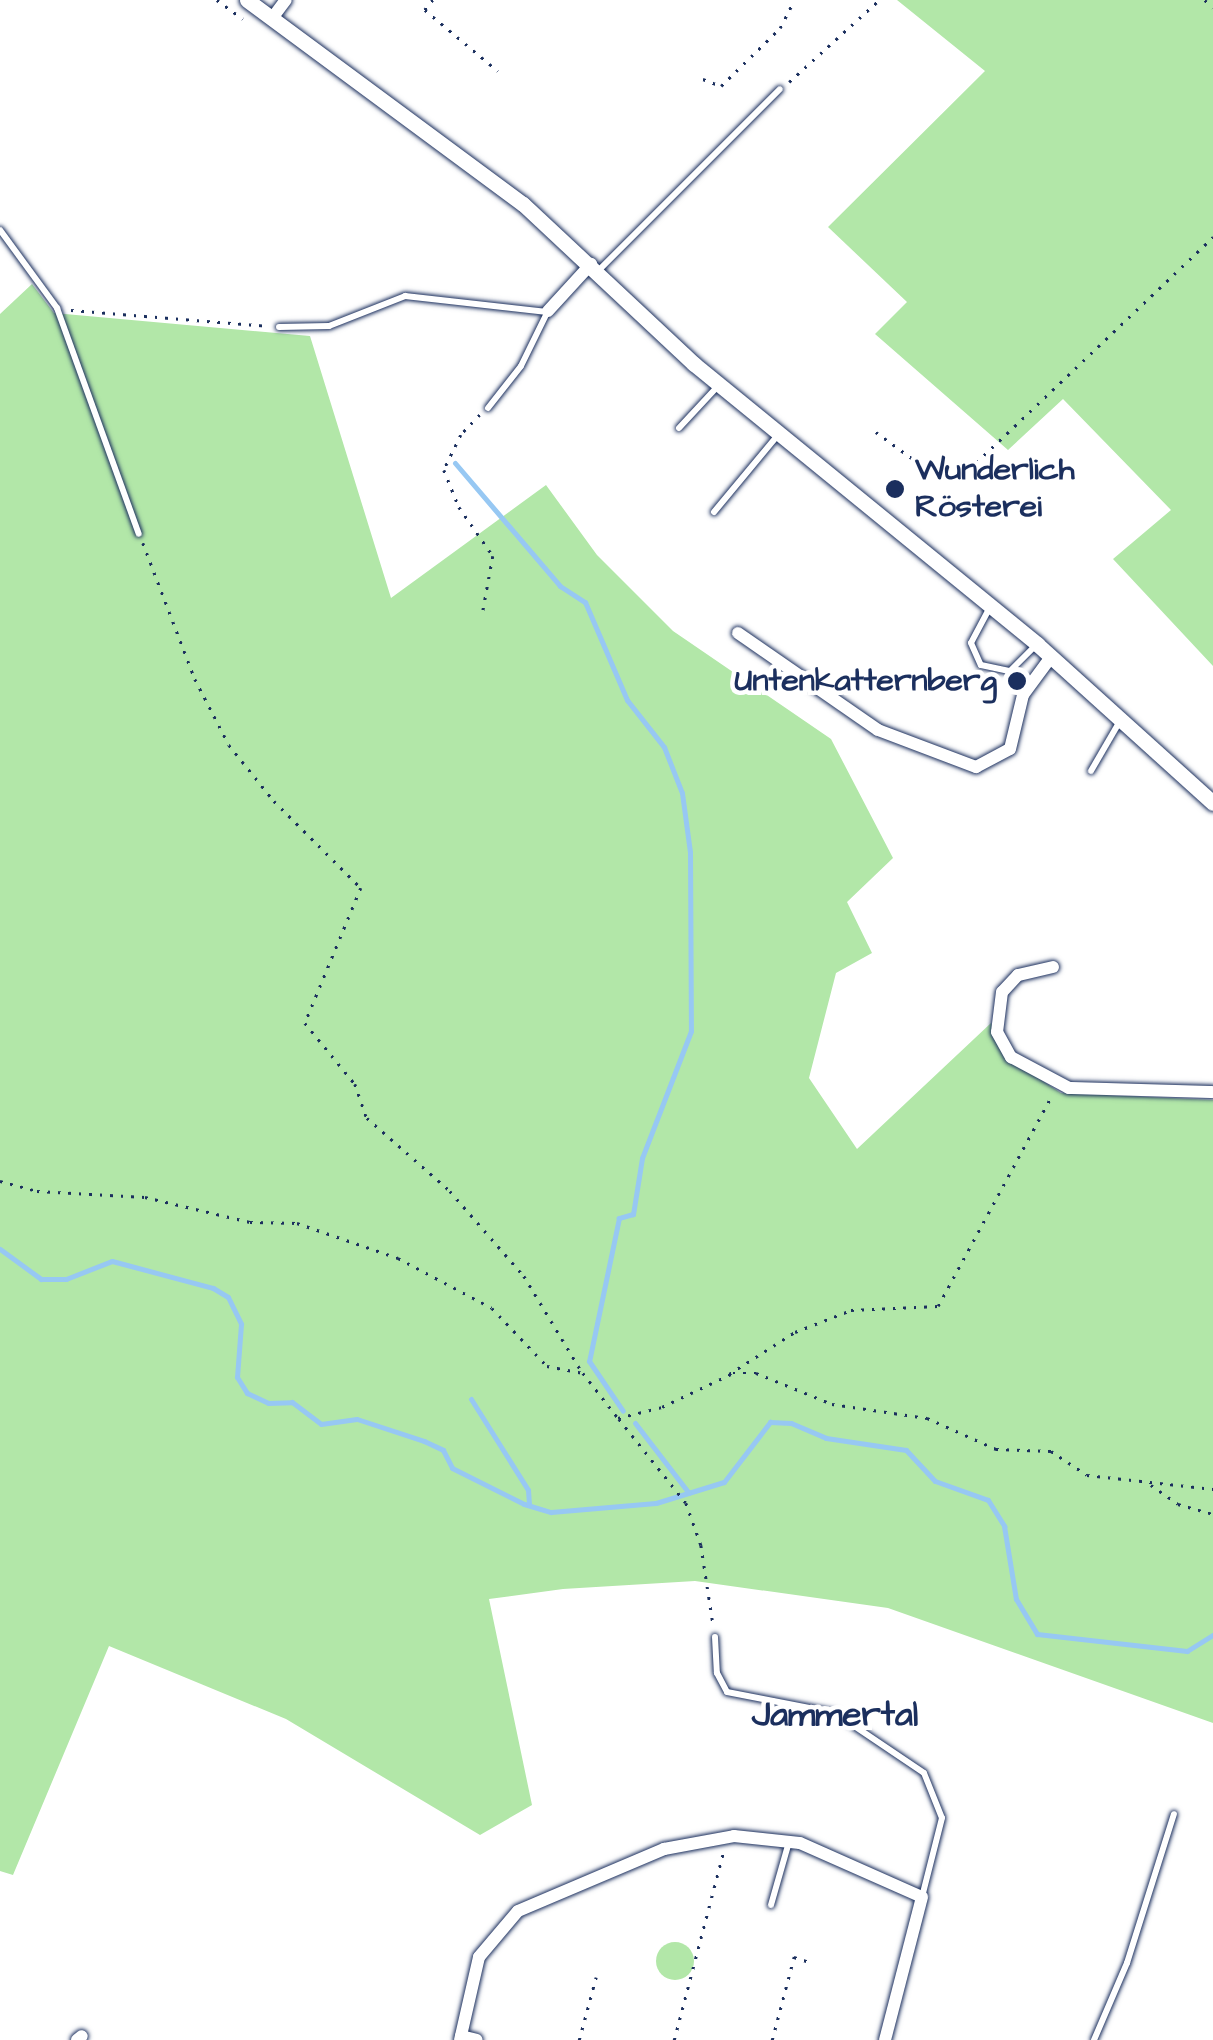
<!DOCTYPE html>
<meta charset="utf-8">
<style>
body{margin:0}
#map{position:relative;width:1213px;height:2040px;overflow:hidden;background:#fff;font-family:"Architects Daughter",sans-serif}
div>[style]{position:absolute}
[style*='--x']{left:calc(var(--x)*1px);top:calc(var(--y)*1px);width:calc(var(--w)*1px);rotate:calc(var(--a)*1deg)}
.green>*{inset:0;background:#b2e7a8}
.round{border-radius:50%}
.stream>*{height:5px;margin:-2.5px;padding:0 2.5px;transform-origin:2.5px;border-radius:2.5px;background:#97c8f3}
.path>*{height:2.5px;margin-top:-1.25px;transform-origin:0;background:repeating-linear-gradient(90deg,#1b2f5e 0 2.5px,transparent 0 10.5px)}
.roads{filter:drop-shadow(0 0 2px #1b2f5e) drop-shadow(0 0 2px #1b2f5e)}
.service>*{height:6px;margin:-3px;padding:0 3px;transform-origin:3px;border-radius:3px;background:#fff}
.minor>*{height:12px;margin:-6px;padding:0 6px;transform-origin:6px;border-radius:6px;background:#fff}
.tertiary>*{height:15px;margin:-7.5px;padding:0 7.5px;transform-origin:7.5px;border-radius:7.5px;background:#fff}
.dots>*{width:28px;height:28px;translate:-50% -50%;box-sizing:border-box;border:5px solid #fff;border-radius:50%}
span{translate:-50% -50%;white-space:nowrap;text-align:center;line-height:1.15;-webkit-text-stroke:9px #fff;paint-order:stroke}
.poi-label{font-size:32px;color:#1b2f5e;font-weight:700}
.left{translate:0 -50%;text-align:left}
.right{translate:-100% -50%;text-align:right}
.neighbourhood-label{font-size:35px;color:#1b2f5e;font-weight:700}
</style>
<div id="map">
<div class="green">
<div style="clip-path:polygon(897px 0,1213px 0,1213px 666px,1113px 559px,1171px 510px,1063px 399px,1008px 450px,875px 334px,907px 302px,828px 227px,985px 71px)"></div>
<div style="clip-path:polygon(32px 284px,54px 313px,310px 336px,391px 598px,546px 485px,597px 555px,673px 631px,831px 739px,893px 858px,847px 902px,872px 953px,836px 973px,809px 1078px,857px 1149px,991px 1023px,1003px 1055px,1061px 1093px,1213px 1100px,1213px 1723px,888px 1608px,695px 1581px,563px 1589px,489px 1599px,532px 1805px,480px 1835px,286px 1719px,109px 1646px,13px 1875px,0 1871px,0 314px)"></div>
<div class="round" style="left:656px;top:1942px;width:38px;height:38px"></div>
</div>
<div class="stream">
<div style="--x:455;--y:463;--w:162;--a:49.5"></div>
<div style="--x:560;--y:586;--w:30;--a:33"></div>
<div style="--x:585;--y:602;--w:107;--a:66.8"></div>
<div style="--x:627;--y:700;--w:60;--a:51.8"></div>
<div style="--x:664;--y:747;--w:49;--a:68.6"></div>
<div style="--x:682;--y:793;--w:60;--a:82.3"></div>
<div style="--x:690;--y:852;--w:179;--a:89.7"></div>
<div style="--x:691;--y:1031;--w:136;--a:111.1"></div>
<div style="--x:642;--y:1158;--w:57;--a:99.1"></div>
<div style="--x:633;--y:1214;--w:15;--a:164"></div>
<div style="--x:619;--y:1218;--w:146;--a:101.8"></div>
<div style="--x:589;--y:1361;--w:60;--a:55.8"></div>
<div style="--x:0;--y:1249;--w:51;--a:36.2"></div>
<div style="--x:41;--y:1279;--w:25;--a:0"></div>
<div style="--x:66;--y:1279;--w:49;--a:-21.4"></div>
<div style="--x:112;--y:1261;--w:105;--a:15"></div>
<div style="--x:213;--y:1288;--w:17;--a:31"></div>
<div style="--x:228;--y:1297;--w:30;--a:64"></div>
<div style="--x:241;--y:1324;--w:53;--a:94.3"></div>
<div style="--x:237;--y:1377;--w:19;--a:58"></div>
<div style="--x:247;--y:1393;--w:23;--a:25"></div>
<div style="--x:268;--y:1403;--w:24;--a:-2"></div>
<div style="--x:292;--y:1402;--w:36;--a:37"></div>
<div style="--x:321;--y:1424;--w:36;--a:-8"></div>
<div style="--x:357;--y:1419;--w:71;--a:18.2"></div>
<div style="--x:424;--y:1441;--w:21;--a:25"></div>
<div style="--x:443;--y:1450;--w:20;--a:63"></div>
<div style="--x:452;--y:1468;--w:80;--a:26.6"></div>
<div style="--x:524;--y:1504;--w:28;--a:17"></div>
<div style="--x:551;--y:1512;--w:105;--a:-4.9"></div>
<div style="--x:656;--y:1503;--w:71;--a:-17.2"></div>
<div style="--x:724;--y:1482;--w:76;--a:-52.5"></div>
<div style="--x:770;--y:1422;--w:21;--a:3"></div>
<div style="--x:791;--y:1423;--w:38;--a:23"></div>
<div style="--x:826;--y:1438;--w:81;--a:8.5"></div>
<div style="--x:906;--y:1450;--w:42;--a:46.9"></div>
<div style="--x:935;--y:1481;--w:56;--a:19.7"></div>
<div style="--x:988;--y:1500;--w:31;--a:58"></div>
<div style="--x:1004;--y:1526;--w:74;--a:80.7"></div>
<div style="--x:1016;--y:1599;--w:41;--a:59"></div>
<div style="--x:1037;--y:1634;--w:151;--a:6.5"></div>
<div style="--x:1187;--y:1651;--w:31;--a:-32"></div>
<div style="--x:471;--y:1399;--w:107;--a:57.9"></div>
<div style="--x:528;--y:1490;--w:15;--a:86"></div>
<div style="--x:635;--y:1423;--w:88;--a:52.4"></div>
</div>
<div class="path">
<div style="--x:217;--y:0;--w:32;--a:36"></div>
<div style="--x:433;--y:0;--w:13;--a:129"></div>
<div style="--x:425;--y:10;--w:95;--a:39.9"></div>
<div style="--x:1205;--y:0;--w:11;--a:45"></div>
<div style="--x:703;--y:79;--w:19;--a:21"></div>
<div style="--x:721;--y:86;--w:83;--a:-44.5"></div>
<div style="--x:780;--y:28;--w:31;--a:-63"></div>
<div style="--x:789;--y:82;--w:122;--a:-42.3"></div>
<div style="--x:71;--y:310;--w:198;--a:4.6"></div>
<div style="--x:480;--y:415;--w:28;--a:134"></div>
<div style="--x:461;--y:435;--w:39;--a:116"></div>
<div style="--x:444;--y:470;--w:40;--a:68"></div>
<div style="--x:459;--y:507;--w:60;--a:55.2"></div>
<div style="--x:493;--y:556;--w:56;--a:100.3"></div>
<div style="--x:876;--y:432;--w:73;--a:36.1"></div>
<div style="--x:935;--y:475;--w:26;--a:4"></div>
<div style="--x:961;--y:477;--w:348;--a:-43.6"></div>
<div style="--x:143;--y:543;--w:146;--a:69.1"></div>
<div style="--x:195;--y:679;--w:74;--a:62.7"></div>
<div style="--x:229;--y:745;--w:72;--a:51.2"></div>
<div style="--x:274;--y:801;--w:123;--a:45"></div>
<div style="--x:361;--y:888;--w:146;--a:112.5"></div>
<div style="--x:305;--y:1023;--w:79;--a:50.7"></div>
<div style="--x:355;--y:1084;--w:36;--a:71"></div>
<div style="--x:367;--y:1118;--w:111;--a:41.3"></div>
<div style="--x:450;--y:1191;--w:113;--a:49"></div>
<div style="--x:524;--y:1276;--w:112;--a:58.9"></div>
<div style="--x:975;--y:675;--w:31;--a:15"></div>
<div style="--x:0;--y:1181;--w:38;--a:15"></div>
<div style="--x:37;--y:1191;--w:108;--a:3.2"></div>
<div style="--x:145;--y:1197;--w:108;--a:13.4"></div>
<div style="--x:250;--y:1222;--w:47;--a:1.2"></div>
<div style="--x:297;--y:1223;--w:107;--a:19.1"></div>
<div style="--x:398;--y:1258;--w:106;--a:28"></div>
<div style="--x:492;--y:1308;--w:80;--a:46.5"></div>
<div style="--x:547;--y:1366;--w:37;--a:11"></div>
<div style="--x:583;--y:1373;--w:57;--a:52.1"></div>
<div style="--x:618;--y:1418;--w:45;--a:-14"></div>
<div style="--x:662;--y:1407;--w:79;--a:-25.6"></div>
<div style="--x:733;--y:1373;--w:23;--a:0"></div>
<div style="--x:756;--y:1373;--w:82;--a:22.2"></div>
<div style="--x:832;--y:1404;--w:96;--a:8.4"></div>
<div style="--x:927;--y:1418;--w:76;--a:24.2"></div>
<div style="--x:996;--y:1449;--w:55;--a:2.1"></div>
<div style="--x:1051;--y:1451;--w:43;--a:33.7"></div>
<div style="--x:1087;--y:1475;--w:127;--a:6.3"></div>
<div style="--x:729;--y:1374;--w:78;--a:-32.5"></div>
<div style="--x:795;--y:1332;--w:60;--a:-21.4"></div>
<div style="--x:851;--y:1310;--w:87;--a:-2.6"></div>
<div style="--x:938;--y:1306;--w:240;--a:-61.6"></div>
<div style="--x:619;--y:1419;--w:107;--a:51.4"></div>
<div style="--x:686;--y:1503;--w:45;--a:70.3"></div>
<div style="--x:701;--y:1545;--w:79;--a:81.3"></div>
<div style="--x:1151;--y:1485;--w:33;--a:35"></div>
<div style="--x:1178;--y:1504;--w:36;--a:16"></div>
<div style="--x:579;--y:2040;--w:65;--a:-74.9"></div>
<div style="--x:674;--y:2040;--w:193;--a:-75.3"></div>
<div style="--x:772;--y:2040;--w:86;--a:-75.2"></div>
<div style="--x:794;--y:1957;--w:20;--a:18"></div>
</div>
<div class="roads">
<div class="service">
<div style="--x:0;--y:230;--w:97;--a:53.8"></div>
<div style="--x:57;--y:308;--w:240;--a:70.1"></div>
<div style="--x:598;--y:271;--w:257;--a:-45"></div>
<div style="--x:279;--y:327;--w:50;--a:-1.1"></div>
<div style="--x:329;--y:326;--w:82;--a:-21.5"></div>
<div style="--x:405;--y:296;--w:143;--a:6.4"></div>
<div style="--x:488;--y:408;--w:53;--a:-51.8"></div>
<div style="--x:521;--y:366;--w:59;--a:-63.9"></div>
<div style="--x:679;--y:428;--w:59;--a:-47.1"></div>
<div style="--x:714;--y:512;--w:99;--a:-50.3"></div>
<div style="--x:989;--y:609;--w:38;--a:118"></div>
<div style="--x:971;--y:643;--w:24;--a:66"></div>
<div style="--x:981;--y:665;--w:30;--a:12"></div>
<div style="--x:1010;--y:671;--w:37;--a:-45"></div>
<div style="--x:1091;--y:771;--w:58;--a:-59.9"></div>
<div style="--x:715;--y:1637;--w:36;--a:87"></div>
<div style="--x:717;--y:1673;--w:21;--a:62"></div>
<div style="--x:727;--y:1692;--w:110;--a:11"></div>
<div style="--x:835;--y:1713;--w:107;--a:34"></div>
<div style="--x:924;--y:1773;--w:48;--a:68.2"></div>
<div style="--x:942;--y:1818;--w:81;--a:104.2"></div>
<div style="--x:771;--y:1905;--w:66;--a:-74.1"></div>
<div style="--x:1094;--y:2040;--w:84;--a:-66.8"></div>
<div style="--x:1127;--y:1963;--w:156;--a:-72.5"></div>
</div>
<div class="minor">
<div style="--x:273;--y:17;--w:21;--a:-53"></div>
<div style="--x:548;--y:311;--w:64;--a:-47.5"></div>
<div style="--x:738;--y:633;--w:170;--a:34.7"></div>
<div style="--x:878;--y:730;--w:105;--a:20.7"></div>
<div style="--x:976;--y:767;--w:38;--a:-28"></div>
<div style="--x:1010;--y:749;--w:56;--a:-76.5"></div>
<div style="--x:1023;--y:695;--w:47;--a:-53.6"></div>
<div style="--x:1053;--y:967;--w:36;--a:167"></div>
<div style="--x:1018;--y:975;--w:23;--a:133"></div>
<div style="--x:1002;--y:992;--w:40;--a:97.1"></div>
<div style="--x:997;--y:1032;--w:29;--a:61"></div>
<div style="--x:1011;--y:1057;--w:66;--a:28.1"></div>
<div style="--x:1069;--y:1088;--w:144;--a:1.6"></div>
<div style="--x:461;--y:2036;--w:16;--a:14"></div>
<div style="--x:77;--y:2040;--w:6;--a:-39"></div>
<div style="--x:460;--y:2040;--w:85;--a:-77.1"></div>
<div style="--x:479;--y:1957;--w:60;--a:-49.7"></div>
<div style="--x:518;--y:1911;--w:159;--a:-23"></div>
<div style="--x:664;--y:1849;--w:71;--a:-10.5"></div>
<div style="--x:734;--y:1836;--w:66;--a:6.1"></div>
<div style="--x:800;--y:1843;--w:133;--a:23.9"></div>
<div style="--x:922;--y:1897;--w:148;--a:104.5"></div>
</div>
<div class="tertiary">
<div style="--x:247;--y:0;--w:343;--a:36.5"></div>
<div style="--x:523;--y:204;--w:234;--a:43.1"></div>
<div style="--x:694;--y:364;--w:443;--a:39.2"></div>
<div style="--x:1037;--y:644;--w:237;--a:42.1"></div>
</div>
</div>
<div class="dots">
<div style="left:895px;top:489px;background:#1b2f5e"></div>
<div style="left:1017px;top:681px;background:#1b2f5e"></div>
</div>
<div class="poi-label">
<span class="left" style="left:915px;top:489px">Wunderlich<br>Rösterei</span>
<span class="right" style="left:997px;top:681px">Untenkatternberg</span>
</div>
<div class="neighbourhood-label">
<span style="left:835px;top:1715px">Jammertal</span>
</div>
</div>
